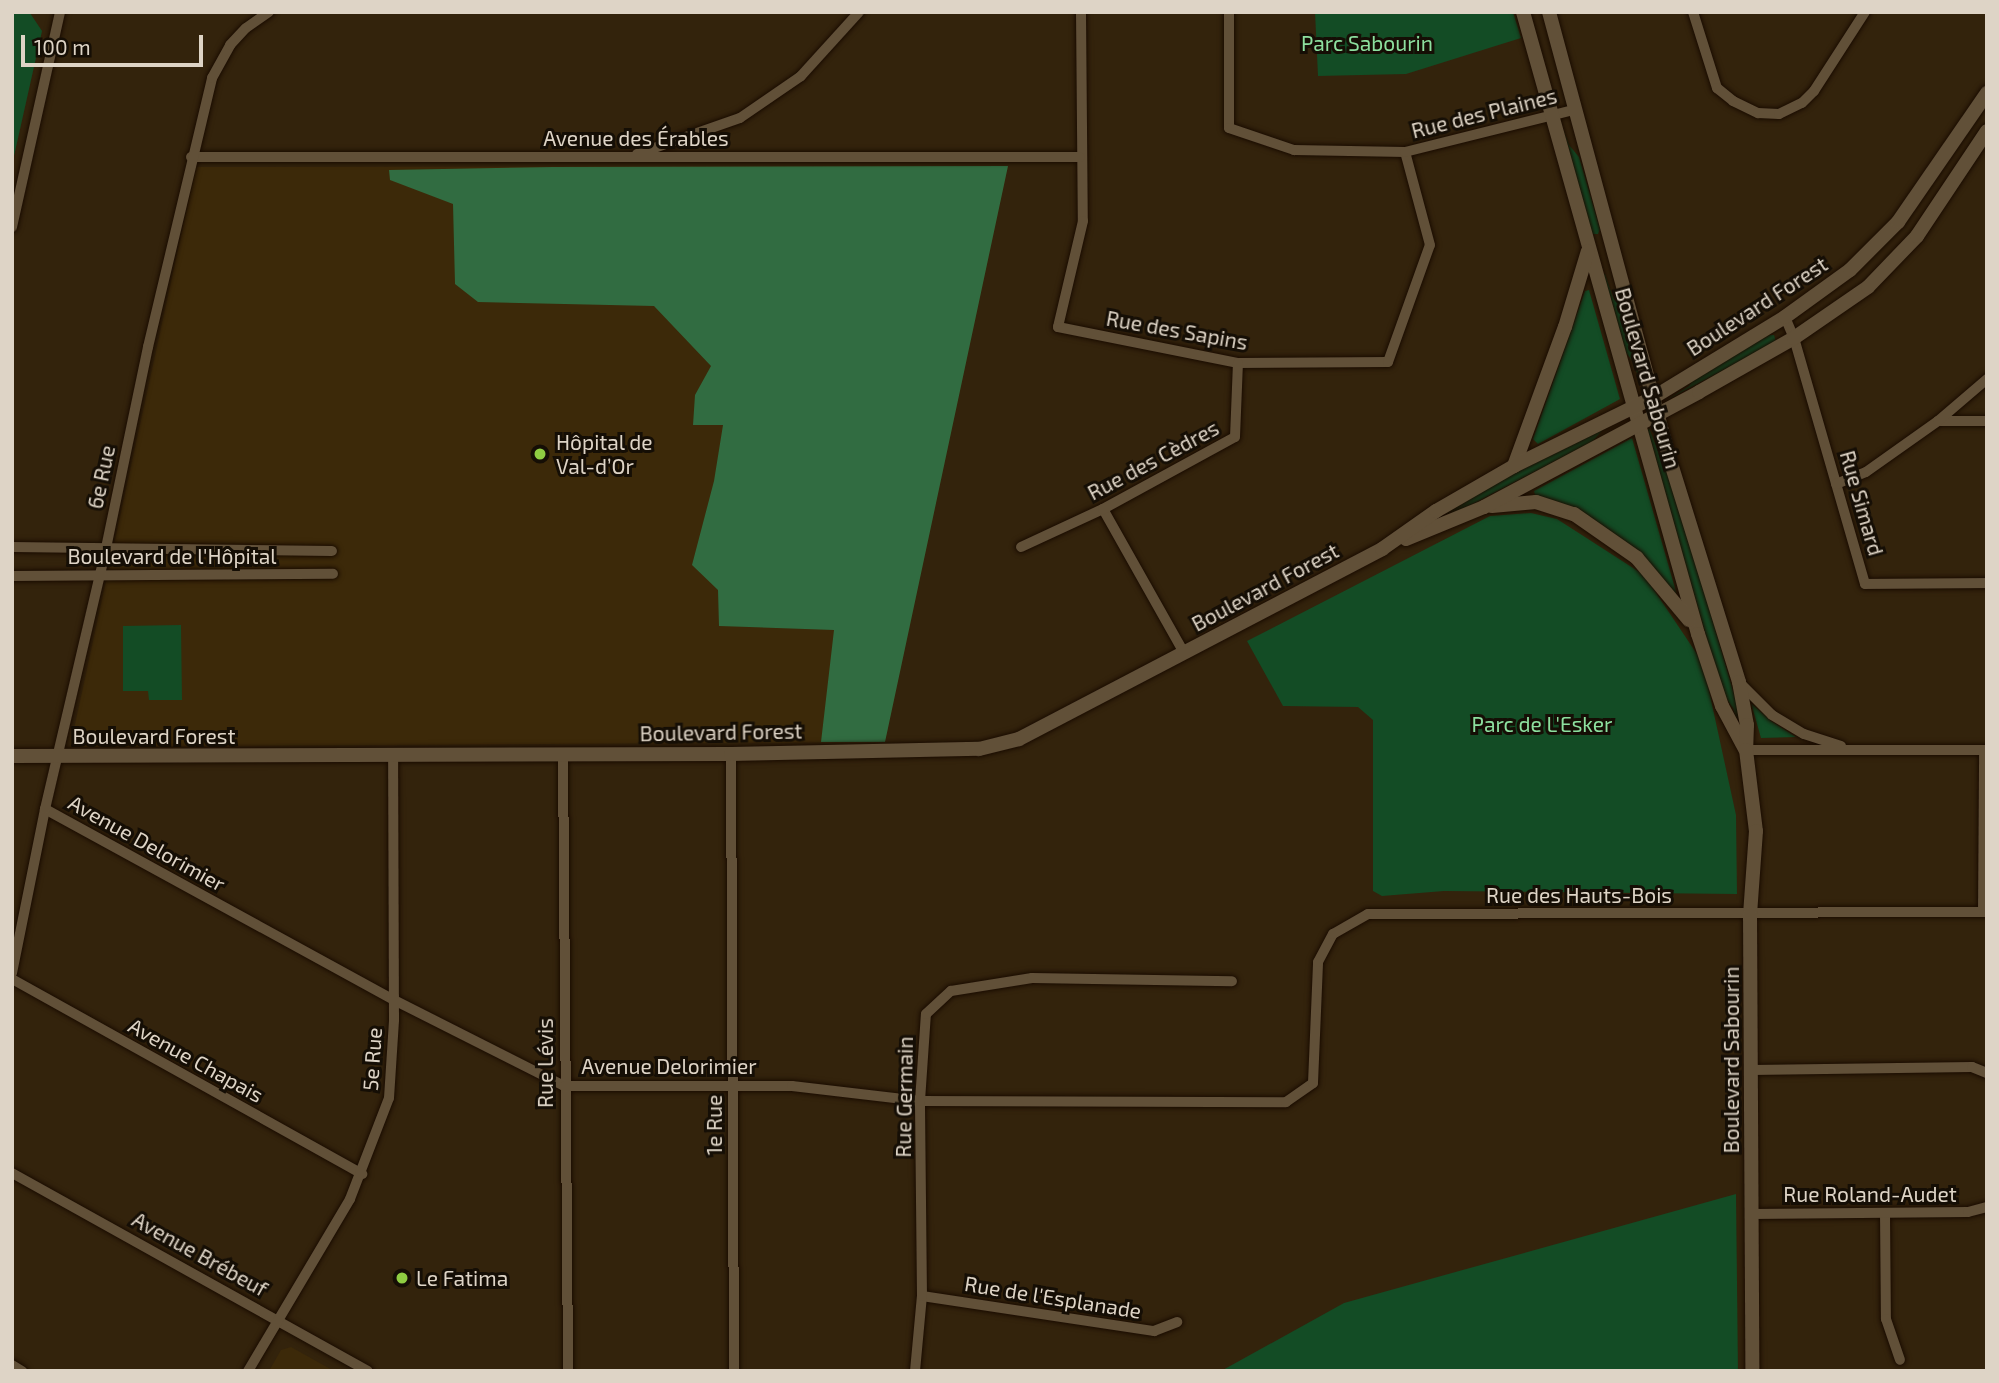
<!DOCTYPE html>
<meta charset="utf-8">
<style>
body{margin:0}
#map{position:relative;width:1999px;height:1383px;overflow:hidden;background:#33230c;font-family:"Exo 2",sans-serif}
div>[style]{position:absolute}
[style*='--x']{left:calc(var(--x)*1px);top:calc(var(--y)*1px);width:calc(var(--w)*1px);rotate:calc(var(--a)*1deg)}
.built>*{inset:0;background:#3c2909}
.green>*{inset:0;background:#134c25}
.forest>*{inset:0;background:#316c41}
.roads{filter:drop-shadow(0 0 2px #1a0c00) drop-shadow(0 0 2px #1a0c00)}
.street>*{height:10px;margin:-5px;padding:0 5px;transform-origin:5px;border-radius:5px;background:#615038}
.secondary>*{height:14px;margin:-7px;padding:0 7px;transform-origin:7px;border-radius:7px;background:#615038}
.dots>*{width:19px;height:19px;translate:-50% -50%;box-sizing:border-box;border:4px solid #150e05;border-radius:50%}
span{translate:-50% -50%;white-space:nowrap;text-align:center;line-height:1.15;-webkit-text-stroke:6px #150e05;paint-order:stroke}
.park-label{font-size:21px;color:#8de09f}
.street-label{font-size:21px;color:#ded4c6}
.poi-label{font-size:21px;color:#ded4c6}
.left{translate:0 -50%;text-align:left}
.frame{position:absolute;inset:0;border:14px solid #ded4c6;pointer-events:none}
.scale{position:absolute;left:21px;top:35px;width:182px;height:32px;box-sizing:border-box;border:4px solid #ded4c6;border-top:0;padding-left:9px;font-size:21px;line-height:24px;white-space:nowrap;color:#ded4c6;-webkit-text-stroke:5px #150e05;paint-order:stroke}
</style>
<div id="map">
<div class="built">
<div style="clip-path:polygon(1008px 166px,885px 742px,70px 747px,196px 167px)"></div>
<div style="clip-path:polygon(291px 1347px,334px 1371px,269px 1371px,281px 1350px)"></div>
</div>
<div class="green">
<div style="clip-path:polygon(1315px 12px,1513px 12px,1521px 38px,1406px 74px,1318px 76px)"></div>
<div style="clip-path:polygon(12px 13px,30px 13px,42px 31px,12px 165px)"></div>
<div style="clip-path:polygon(1563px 128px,1569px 145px,1579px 157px,1600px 229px,1598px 234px,1592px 234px)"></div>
<div style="clip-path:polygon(1605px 274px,1613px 298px,1622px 308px,1644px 385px,1640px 384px,1634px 363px,1624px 350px,1602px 275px)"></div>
<div style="clip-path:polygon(1589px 290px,1620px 399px,1538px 444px,1533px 439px,1585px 291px)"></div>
<div style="clip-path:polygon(1770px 335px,1774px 335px,1776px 342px,1665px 401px,1689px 386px,1697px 374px)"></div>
<div style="clip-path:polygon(1604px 428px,1593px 441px,1448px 517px,1445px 512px,1478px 492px)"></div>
<div style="clip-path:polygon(1649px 428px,1659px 454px,1668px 466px,1744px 729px,1739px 730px,1733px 708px,1723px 694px,1647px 431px)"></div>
<div style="clip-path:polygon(1632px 438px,1677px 595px,1569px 506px,1535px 495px,1534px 491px)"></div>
<div style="clip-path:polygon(1531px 513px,1557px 519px,1644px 575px,1703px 663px,1736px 815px,1737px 894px,1444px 891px,1382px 896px,1373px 891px,1373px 720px,1358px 707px,1283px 706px,1247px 641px,1490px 516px)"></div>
<div style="clip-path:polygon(181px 625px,182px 700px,149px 700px,148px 691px,123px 691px,123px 626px)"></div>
<div style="clip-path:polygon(1751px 703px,1771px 721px,1796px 737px,1761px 738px)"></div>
<div style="clip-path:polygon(1736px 1194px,1738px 1371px,1221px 1371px,1344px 1303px)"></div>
</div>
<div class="forest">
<div style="clip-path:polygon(1008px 166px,885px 742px,821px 742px,834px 630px,719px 626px,718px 590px,692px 565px,714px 481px,723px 425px,693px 425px,695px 395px,711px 366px,654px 306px,478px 302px,455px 284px,453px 204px,390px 180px,389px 170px,553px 167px)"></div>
</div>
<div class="roads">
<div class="street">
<div style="--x:1081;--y:12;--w:209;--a:89.5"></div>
<div style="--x:1083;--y:221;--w:109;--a:103.3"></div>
<div style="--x:1058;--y:327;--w:184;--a:11.3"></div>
<div style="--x:1238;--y:363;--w:150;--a:-0.4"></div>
<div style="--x:1388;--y:362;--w:124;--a:-70.3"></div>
<div style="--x:1430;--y:245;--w:96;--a:-105"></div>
<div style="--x:1229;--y:12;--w:116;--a:90"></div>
<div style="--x:1229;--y:128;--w:69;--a:18.7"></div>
<div style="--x:1294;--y:150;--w:111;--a:1"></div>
<div style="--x:1405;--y:152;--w:173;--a:-14"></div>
<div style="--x:1693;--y:12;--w:80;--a:72.5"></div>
<div style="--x:1717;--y:88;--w:21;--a:39"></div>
<div style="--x:1733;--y:101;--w:28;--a:26"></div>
<div style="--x:1758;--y:113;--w:21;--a:3"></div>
<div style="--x:1779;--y:114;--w:25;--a:-26"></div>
<div style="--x:1802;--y:103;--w:17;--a:-45"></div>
<div style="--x:1814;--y:91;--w:94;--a:-57.2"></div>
<div style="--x:637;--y:154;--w:109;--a:-19.3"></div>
<div style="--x:740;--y:118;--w:74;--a:-34.5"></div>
<div style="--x:801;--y:76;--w:86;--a:-47.8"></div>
<div style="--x:191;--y:157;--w:889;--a:0"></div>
<div style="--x:12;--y:227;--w:220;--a:-77.4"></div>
<div style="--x:1785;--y:317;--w:23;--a:67"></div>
<div style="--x:1794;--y:338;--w:256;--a:73.9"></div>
<div style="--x:1865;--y:584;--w:122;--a:-0.5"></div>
<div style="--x:1938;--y:421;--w:49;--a:0"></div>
<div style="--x:1836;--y:484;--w:32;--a:-22"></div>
<div style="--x:1866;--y:472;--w:88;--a:-35.3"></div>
<div style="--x:1938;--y:421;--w:65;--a:-40.6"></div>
<div style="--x:1103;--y:509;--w:165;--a:60.6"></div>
<div style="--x:12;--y:547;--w:320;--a:0.7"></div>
<div style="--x:1021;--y:547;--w:90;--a:-24.9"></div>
<div style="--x:1103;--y:509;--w:150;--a:-28.6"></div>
<div style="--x:1235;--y:437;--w:74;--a:-87.7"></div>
<div style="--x:12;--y:576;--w:321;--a:-0.4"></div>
<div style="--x:1740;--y:683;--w:45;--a:45"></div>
<div style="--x:1772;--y:715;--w:37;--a:31"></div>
<div style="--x:1804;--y:734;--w:39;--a:18"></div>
<div style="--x:1746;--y:750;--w:241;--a:0"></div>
<div style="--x:731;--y:754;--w:617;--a:89.72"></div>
<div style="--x:563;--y:755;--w:616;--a:89.53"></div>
<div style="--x:45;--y:809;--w:398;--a:28.7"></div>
<div style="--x:394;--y:1000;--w:191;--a:26.8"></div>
<div style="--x:564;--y:1086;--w:228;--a:0"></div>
<div style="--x:792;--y:1086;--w:129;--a:6.7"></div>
<div style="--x:920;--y:1101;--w:366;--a:0.2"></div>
<div style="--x:1286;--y:1102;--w:33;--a:-35"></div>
<div style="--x:1313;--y:1083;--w:121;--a:-87.6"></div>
<div style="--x:1318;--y:962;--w:32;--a:-62"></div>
<div style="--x:1333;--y:934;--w:40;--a:-29.7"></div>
<div style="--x:1368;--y:914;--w:619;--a:-0.19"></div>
<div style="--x:1983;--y:912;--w:162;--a:-89.6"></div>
<div style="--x:12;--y:973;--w:167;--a:-78.6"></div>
<div style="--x:45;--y:809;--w:268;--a:-76.8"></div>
<div style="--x:106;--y:548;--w:205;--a:-78.2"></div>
<div style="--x:148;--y:347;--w:277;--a:-76.6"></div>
<div style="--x:212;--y:78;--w:38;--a:-61"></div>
<div style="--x:230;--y:45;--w:23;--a:-47"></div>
<div style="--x:246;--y:28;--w:28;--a:-35"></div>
<div style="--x:12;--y:979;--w:401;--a:29.1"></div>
<div style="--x:1752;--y:1070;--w:220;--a:-0.8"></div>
<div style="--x:1972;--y:1067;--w:16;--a:22"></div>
<div style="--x:12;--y:1173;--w:407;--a:29.1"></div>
<div style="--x:1885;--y:1213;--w:106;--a:89.5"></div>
<div style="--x:1886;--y:1319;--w:43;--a:71.1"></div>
<div style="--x:1752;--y:1214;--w:216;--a:-0.5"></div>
<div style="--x:1968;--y:1212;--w:20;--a:-15"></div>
<div style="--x:922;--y:1296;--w:235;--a:8.6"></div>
<div style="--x:1154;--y:1331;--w:25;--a:-21"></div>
<div style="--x:12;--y:1365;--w:12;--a:31"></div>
<div style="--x:248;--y:1371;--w:200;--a:-59.3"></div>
<div style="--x:350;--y:1199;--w:108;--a:-68.9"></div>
<div style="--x:389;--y:1098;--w:78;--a:-86.3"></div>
<div style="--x:394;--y:1020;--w:263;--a:-90.2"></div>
<div style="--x:915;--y:1371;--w:75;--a:-84.7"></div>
<div style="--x:922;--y:1296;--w:195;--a:-90.6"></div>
<div style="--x:920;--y:1101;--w:87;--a:-86.1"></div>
<div style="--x:926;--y:1014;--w:34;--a:-43"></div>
<div style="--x:951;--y:991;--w:82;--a:-9.1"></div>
<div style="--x:1032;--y:978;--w:200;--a:0.9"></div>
</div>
<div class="secondary">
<div style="--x:1523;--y:12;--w:646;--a:74.29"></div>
<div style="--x:1698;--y:634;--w:76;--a:71.6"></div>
<div style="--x:1722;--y:706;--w:49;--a:61.9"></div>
<div style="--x:1549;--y:12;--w:461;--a:74.9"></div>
<div style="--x:1669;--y:457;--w:236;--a:72.7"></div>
<div style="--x:1739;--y:682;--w:44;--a:79.5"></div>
<div style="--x:1747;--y:725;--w:25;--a:92"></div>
<div style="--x:1746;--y:750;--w:82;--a:83"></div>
<div style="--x:1756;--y:831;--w:83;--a:94.1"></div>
<div style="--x:1750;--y:914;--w:457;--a:89.7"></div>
<div style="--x:1514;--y:466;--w:148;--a:-69.9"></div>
<div style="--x:1565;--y:327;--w:79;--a:-73.2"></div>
<div style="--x:1492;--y:506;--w:44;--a:-5.2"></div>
<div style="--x:1536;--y:502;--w:40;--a:18"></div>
<div style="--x:1574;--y:514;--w:77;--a:34.9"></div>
<div style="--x:1637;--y:558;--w:81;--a:50"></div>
<div style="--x:1406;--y:539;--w:84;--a:-22.3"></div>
<div style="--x:1484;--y:507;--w:244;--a:-28.1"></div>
<div style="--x:1699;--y:392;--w:109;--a:-29.6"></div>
<div style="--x:1794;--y:338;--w:90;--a:-34.6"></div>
<div style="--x:1868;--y:287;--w:71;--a:-46.1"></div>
<div style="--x:1917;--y:236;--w:126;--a:-56.3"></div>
<div style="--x:12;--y:756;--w:719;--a:-0.16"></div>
<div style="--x:731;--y:754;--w:248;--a:-1.2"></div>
<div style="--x:979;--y:749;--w:41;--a:-14"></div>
<div style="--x:1019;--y:739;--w:410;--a:-27.6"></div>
<div style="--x:1382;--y:549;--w:66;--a:-35.1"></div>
<div style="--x:1436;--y:511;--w:90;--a:-30"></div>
<div style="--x:1514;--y:466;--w:156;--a:-26.2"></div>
<div style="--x:1654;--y:397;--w:153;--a:-31.4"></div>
<div style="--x:1785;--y:317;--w:80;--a:-35.9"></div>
<div style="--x:1850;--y:270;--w:68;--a:-45"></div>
<div style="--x:1898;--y:222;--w:157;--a:-55.4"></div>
</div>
</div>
<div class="dots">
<div style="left:540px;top:454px;background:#8fcd42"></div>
<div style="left:402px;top:1278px;background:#8fcd42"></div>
</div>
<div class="park-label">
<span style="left:1367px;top:43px">Parc Sabourin</span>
<span style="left:1542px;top:724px">Parc de L'Esker</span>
</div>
<div class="street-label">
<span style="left:1484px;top:113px;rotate:-14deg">Rue des Plaines</span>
<span style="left:636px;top:138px">Avenue des Érables</span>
<span style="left:1757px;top:306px;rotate:-33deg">Boulevard Forest</span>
<span style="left:1177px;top:330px;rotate:10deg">Rue des Sapins</span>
<span style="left:1648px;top:378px;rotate:74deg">Boulevard Sabourin</span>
<span style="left:1153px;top:460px;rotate:-28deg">Rue des Cèdres</span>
<span style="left:101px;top:477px;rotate:-78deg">6e Rue</span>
<span style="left:1862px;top:503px;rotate:74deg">Rue Simard</span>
<span style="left:172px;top:556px">Boulevard de l'Hôpital</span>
<span style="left:1265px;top:587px;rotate:-28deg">Boulevard Forest</span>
<span style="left:721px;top:732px;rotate:-1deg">Boulevard Forest</span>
<span style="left:154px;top:736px">Boulevard Forest</span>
<span style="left:147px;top:843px;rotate:29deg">Avenue Delorimier</span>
<span style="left:1579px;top:895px">Rue des Hauts-Bois</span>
<span style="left:372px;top:1059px;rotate:-86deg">5e Rue</span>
<span style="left:196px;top:1060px;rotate:29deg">Avenue Chapais</span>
<span style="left:1731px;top:1060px;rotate:-90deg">Boulevard Sabourin</span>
<span style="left:545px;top:1063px;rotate:-90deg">Rue Lévis</span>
<span style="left:669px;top:1066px">Avenue Delorimier</span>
<span style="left:904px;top:1097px;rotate:-89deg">Rue Germain</span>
<span style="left:714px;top:1125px;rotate:-90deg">1e Rue</span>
<span style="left:1870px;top:1194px">Rue Roland-Audet</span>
<span style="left:200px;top:1254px;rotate:29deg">Avenue Brébeuf</span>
<span style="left:1053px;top:1297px;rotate:9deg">Rue de l'Esplanade</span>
</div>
<div class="poi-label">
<span class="left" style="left:556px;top:454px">Hôpital de<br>Val-d’Or</span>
<span class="left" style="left:416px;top:1278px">Le Fatima</span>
</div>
<div class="frame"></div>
<div class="scale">100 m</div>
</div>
